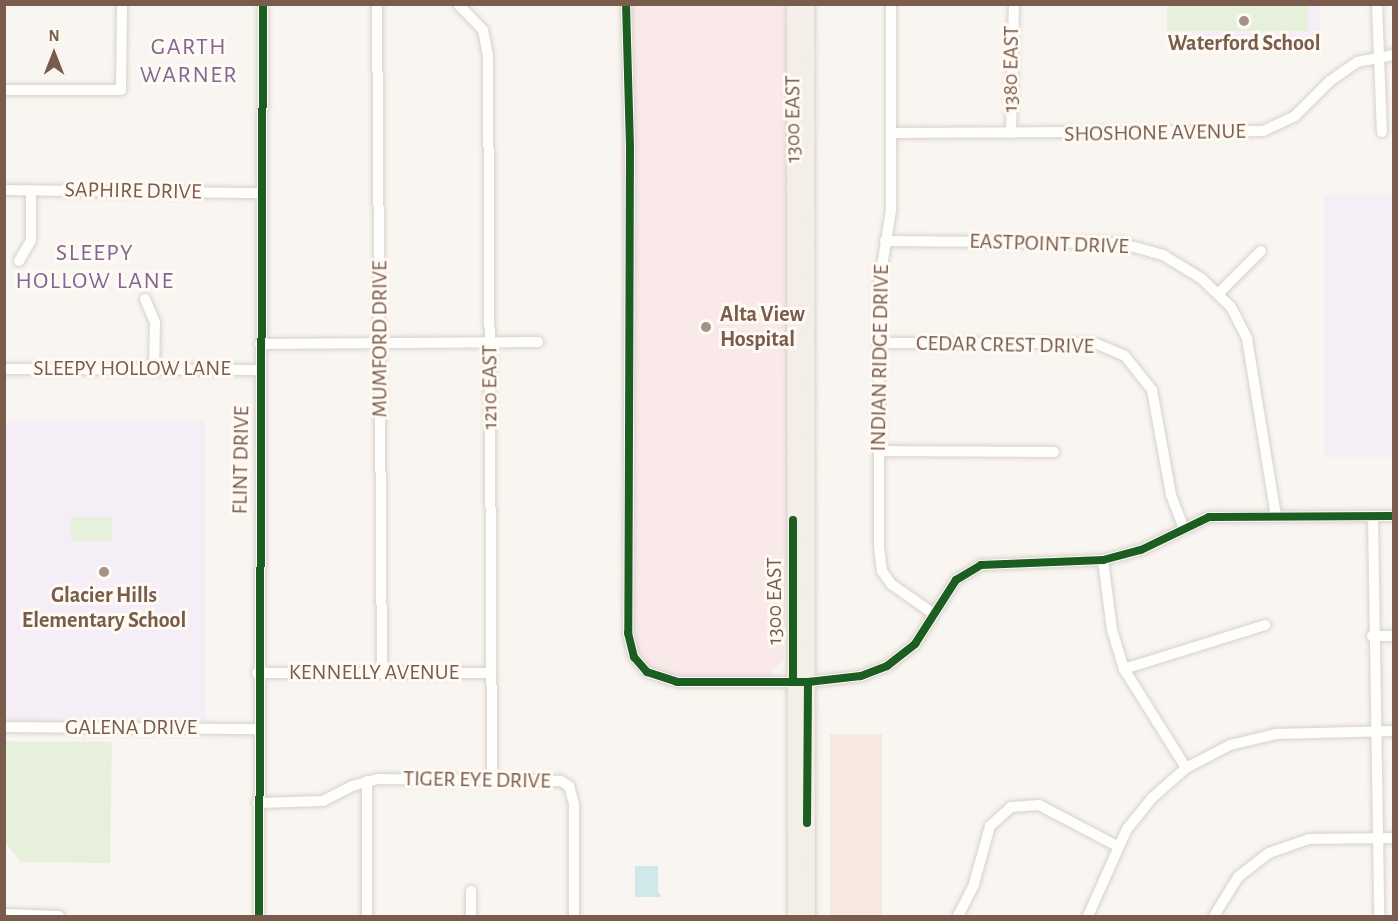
<!DOCTYPE html>
<style>
body{margin:0}
#map{position:relative;width:1398px;height:921px;overflow:hidden;background:#f9f5f0;font-family:"Alegreya Sans",sans-serif}
div>[style]{position:absolute}
[style*='--x']{left:calc(var(--x)*1px);top:calc(var(--y)*1px);width:calc(var(--w)*1px);rotate:calc(var(--a)*1deg)}
.commercial>*{inset:0;background:#f6e8e1;transform-origin:0 0}
.education>*{inset:0;background:#f6eef6;transform-origin:0 0}
.medical>*{inset:0;background:#fae9e9}
.green>*{inset:0;background:#e7f0db;transform-origin:0 0}
.water>*{inset:0;background:#d0e8ea}
.roads{filter:drop-shadow(0 0 2px #d7d1cb) drop-shadow(0 0 2px #d7d1cb)}
.minor>*{height:10px;margin:-5px;padding:0 5px;transform-origin:5px;border-radius:5px;background:#fefefd}
.major>*{height:14px;margin:-7px;padding:0 7px;transform-origin:7px;border-radius:7px;background:#f3eee8}
.cycleway>*{height:8px;margin:-4px;padding:0 4px;transform-origin:4px;border-radius:4px;background:#1b5e20}
.dots>*{width:16px;height:16px;translate:-50% -50%;box-sizing:border-box;border:3px solid #fffaf3;border-radius:50%}
span{translate:-50% -50%;white-space:nowrap;text-align:center;line-height:1.15;-webkit-text-stroke:6px #fffaf3;paint-order:stroke}
.poi-label{font-size:22px;color:#7a5c4d;font-weight:700}
.left{translate:0 -50%;text-align:left}
.street-label{font-size:22px;color:#7a5c4d}
.neighbourhood-label{font-size:24px;color:#846695;letter-spacing:1.5px}
.frame{position:absolute;inset:0;border:6px solid #7a5c4d;pointer-events:none}
.north{position:absolute;left:24px;top:24px;width:60px;height:60px;-webkit-text-stroke:4px #fffaf3;paint-order:stroke;rotate:0deg;font-size:16px;font-weight:700;line-height:24px;text-align:center;color:#7a5c4d}
.north::after{content:'';display:block;margin:auto;width:21px;height:27px;background:#7a5c4d;clip-path:polygon(50% 0,100% 100%,50% 72%,0 100%)}
</style>
<div id="map">
<div class="commercial">
<div style="left:830px;top:734px;width:52px;height:182px"></div>
</div>
<div class="education">
<div style="left:1168px;top:5px;width:152px;height:33px"></div>
<div style="left:1324px;top:195px;width:69px;height:262px"></div>
<div style="left:5px;top:421px;width:200px;height:300px"></div>
</div>
<div class="medical">
<div style="clip-path:polygon(621px 5px,787px 5px,788px 556px,783px 660px,772px 671px,772px 687px,660px 685px,635px 669px,622px 644px)"></div>
</div>
<div class="green">
<div style="left:1167px;top:5px;width:141px;height:26px"></div>
<div style="left:71px;top:517px;width:41px;height:24px"></div>
<div style="clip-path:polygon(4px 741px,112px 742px,110px 863px,21px 862px,5px 842px)"></div>
</div>
<div class="water">
<div style="clip-path:polygon(635px 866px,658px 866px,658px 892px,662px 897px,635px 897px)"></div>
</div>
<div class="roads">
<div class="minor">
<div style="--x:377;--y:4;--w:669;--a:89.57"></div>
<div style="--x:458;--y:4;--w:36;--a:46"></div>
<div style="--x:483;--y:30;--w:26;--a:79"></div>
<div style="--x:488;--y:56;--w:723;--a:89.68"></div>
<div style="--x:626;--y:4;--w:141;--a:88.4"></div>
<div style="--x:630;--y:145;--w:488;--a:90.2"></div>
<div style="--x:628;--y:633;--w:25;--a:76"></div>
<div style="--x:634;--y:657;--w:20;--a:49"></div>
<div style="--x:647;--y:672;--w:32;--a:18"></div>
<div style="--x:677;--y:682;--w:131;--a:0"></div>
<div style="--x:808;--y:682;--w:53;--a:-6.5"></div>
<div style="--x:861;--y:676;--w:28;--a:-21"></div>
<div style="--x:887;--y:666;--w:36;--a:-38"></div>
<div style="--x:915;--y:644;--w:76;--a:-57.4"></div>
<div style="--x:956;--y:580;--w:29;--a:-31"></div>
<div style="--x:981;--y:565;--w:122;--a:-2.3"></div>
<div style="--x:1103;--y:560;--w:39;--a:-15"></div>
<div style="--x:1141;--y:550;--w:76;--a:-25.9"></div>
<div style="--x:1209;--y:517;--w:185;--a:-0.3"></div>
<div style="--x:891;--y:4;--w:206;--a:90"></div>
<div style="--x:891;--y:210;--w:77;--a:99"></div>
<div style="--x:879;--y:286;--w:261;--a:90"></div>
<div style="--x:879;--y:547;--w:24;--a:83"></div>
<div style="--x:882;--y:571;--w:16;--a:55"></div>
<div style="--x:891;--y:584;--w:52;--a:34.9"></div>
<div style="--x:1377;--y:4;--w:128;--a:87.8"></div>
<div style="--x:4;--y:90;--w:117;--a:0"></div>
<div style="--x:121;--y:90;--w:86;--a:-89.3"></div>
<div style="--x:891;--y:133;--w:372;--a:-0.3"></div>
<div style="--x:1263;--y:131;--w:35;--a:-25"></div>
<div style="--x:1295;--y:116;--w:49;--a:-45"></div>
<div style="--x:1330;--y:81;--w:33;--a:-35"></div>
<div style="--x:1357;--y:62;--w:38;--a:-11"></div>
<div style="--x:1011;--y:133;--w:129;--a:-88.7"></div>
<div style="--x:4;--y:190;--w:258;--a:0.7"></div>
<div style="--x:885;--y:241;--w:235;--a:0.5"></div>
<div style="--x:1120;--y:243;--w:45;--a:15.6"></div>
<div style="--x:1163;--y:255;--w:46;--a:31.6"></div>
<div style="--x:1202;--y:279;--w:40;--a:44"></div>
<div style="--x:1231;--y:307;--w:36;--a:63"></div>
<div style="--x:1247;--y:339;--w:179;--a:80.7"></div>
<div style="--x:19;--y:261;--w:24;--a:-60"></div>
<div style="--x:31;--y:240;--w:50;--a:-90"></div>
<div style="--x:1219;--y:293;--w:59;--a:-45"></div>
<div style="--x:145;--y:299;--w:25;--a:67"></div>
<div style="--x:155;--y:322;--w:47;--a:91.2"></div>
<div style="--x:878;--y:343;--w:203;--a:0"></div>
<div style="--x:1081;--y:343;--w:16;--a:4"></div>
<div style="--x:1097;--y:344;--w:30;--a:23"></div>
<div style="--x:1125;--y:356;--w:43;--a:51.5"></div>
<div style="--x:1152;--y:390;--w:107;--a:79.7"></div>
<div style="--x:1171;--y:495;--w:34;--a:69"></div>
<div style="--x:260;--y:344;--w:278;--a:-0.4"></div>
<div style="--x:4;--y:369;--w:256;--a:0.2"></div>
<div style="--x:879;--y:451;--w:175;--a:0.3"></div>
<div style="--x:1373;--y:516;--w:400;--a:89.1"></div>
<div style="--x:1103;--y:560;--w:71;--a:82.7"></div>
<div style="--x:1112;--y:630;--w:41;--a:72.9"></div>
<div style="--x:1124;--y:669;--w:117;--a:57.9"></div>
<div style="--x:1372;--y:636;--w:22;--a:0"></div>
<div style="--x:1124;--y:669;--w:148;--a:-17.3"></div>
<div style="--x:257;--y:673;--w:234;--a:0"></div>
<div style="--x:4;--y:727;--w:253;--a:0.5"></div>
<div style="--x:258;--y:803;--w:65;--a:-1.8"></div>
<div style="--x:323;--y:801;--w:33;--a:-27"></div>
<div style="--x:352;--y:786;--w:27;--a:-15"></div>
<div style="--x:378;--y:779;--w:183;--a:0.6"></div>
<div style="--x:561;--y:781;--w:9;--a:32"></div>
<div style="--x:569;--y:786;--w:19;--a:74"></div>
<div style="--x:574;--y:804;--w:112;--a:90"></div>
<div style="--x:471;--y:891;--w:25;--a:90"></div>
<div style="--x:4;--y:914;--w:55;--a:2.1"></div>
<div style="--x:259;--y:916;--w:912;--a:-89.75"></div>
<div style="--x:367;--y:916;--w:135;--a:-90"></div>
<div style="--x:958;--y:916;--w:36;--a:-63"></div>
<div style="--x:974;--y:884;--w:60;--a:-74.6"></div>
<div style="--x:990;--y:826;--w:28;--a:-42"></div>
<div style="--x:1011;--y:807;--w:28;--a:-4"></div>
<div style="--x:1039;--y:805;--w:88;--a:27.7"></div>
<div style="--x:1088;--y:916;--w:95;--a:-65.9"></div>
<div style="--x:1127;--y:829;--w:40;--a:-51"></div>
<div style="--x:1152;--y:798;--w:45;--a:-41.4"></div>
<div style="--x:1186;--y:768;--w:50;--a:-27.6"></div>
<div style="--x:1230;--y:745;--w:47;--a:-13.4"></div>
<div style="--x:1276;--y:734;--w:118;--a:-1.5"></div>
<div style="--x:1214;--y:916;--w:46;--a:-58.4"></div>
<div style="--x:1238;--y:877;--w:39;--a:-38"></div>
<div style="--x:1269;--y:853;--w:42;--a:-19.3"></div>
<div style="--x:1309;--y:839;--w:85;--a:-0.7"></div>
</div>
<div class="major">
<div style="--x:794;--y:4;--w:912;--a:89.94"></div>
<div style="--x:807;--y:4;--w:912;--a:89.94"></div>
</div>
</div>
<div class="cycleway">
<div style="--x:626;--y:4;--w:141;--a:88.4"></div>
<div style="--x:630;--y:145;--w:488;--a:90.2"></div>
<div style="--x:628;--y:633;--w:25;--a:76"></div>
<div style="--x:634;--y:657;--w:20;--a:49"></div>
<div style="--x:647;--y:672;--w:32;--a:18"></div>
<div style="--x:677;--y:682;--w:131;--a:0"></div>
<div style="--x:808;--y:682;--w:53;--a:-6.5"></div>
<div style="--x:861;--y:676;--w:28;--a:-21"></div>
<div style="--x:887;--y:666;--w:36;--a:-38"></div>
<div style="--x:915;--y:644;--w:76;--a:-57.4"></div>
<div style="--x:956;--y:580;--w:29;--a:-31"></div>
<div style="--x:981;--y:565;--w:122;--a:-2.3"></div>
<div style="--x:1103;--y:560;--w:39;--a:-15"></div>
<div style="--x:1141;--y:550;--w:76;--a:-25.9"></div>
<div style="--x:1209;--y:517;--w:185;--a:-0.3"></div>
<div style="--x:793;--y:682;--w:162;--a:-90"></div>
<div style="--x:807;--y:823;--w:141;--a:-89.6"></div>
<div style="--x:259;--y:916;--w:912;--a:-89.75"></div>
</div>
<div class="dots">
<div style="left:1244px;top:21px;background:#a69286"></div>
<div style="left:706px;top:327px;background:#a69286"></div>
<div style="left:104px;top:572px;background:#a69286"></div>
</div>
<div class="poi-label">
<span style="left:1244px;top:44px">Waterford School</span>
<span class="left" style="left:720px;top:327px">Alta View<br>Hospital</span>
<span style="left:104px;top:608px">Glacier Hills<br>Elementary School</span>
</div>
<div class="street-label">
<span style="left:1011px;top:69px;rotate:-89deg">1380 EAST</span>
<span style="left:793px;top:119px;rotate:-90deg">1300 EAST</span>
<span style="left:1155px;top:133px;rotate:-1deg">SHOSHONE AVENUE</span>
<span style="left:133px;top:191px;rotate:1deg">SAPHIRE DRIVE</span>
<span style="left:1049px;top:244px;rotate:2deg">EASTPOINT DRIVE</span>
<span style="left:380px;top:339px;rotate:-90deg">MUMFORD DRIVE</span>
<span style="left:1005px;top:345px;rotate:1deg">CEDAR CREST DRIVE</span>
<span style="left:880px;top:358px;rotate:-89deg">INDIAN RIDGE DRIVE</span>
<span style="left:132px;top:369px">SLEEPY HOLLOW LANE</span>
<span style="left:490px;top:387px;rotate:-90deg">1210 EAST</span>
<span style="left:241px;top:460px;rotate:-89deg">FLINT DRIVE</span>
<span style="left:775px;top:601px;rotate:-90deg">1300 EAST</span>
<span style="left:374px;top:673px">KENNELLY AVENUE</span>
<span style="left:131px;top:728px">GALENA DRIVE</span>
<span style="left:477px;top:780px;rotate:1deg">TIGER EYE DRIVE</span>
</div>
<div class="neighbourhood-label">
<span style="left:189px;top:62px">GARTH<br>WARNER</span>
<span style="left:95px;top:268px">SLEEPY<br>HOLLOW LANE</span>
</div>
<div class="frame"></div>
<div class="north">N</div>
</div>
